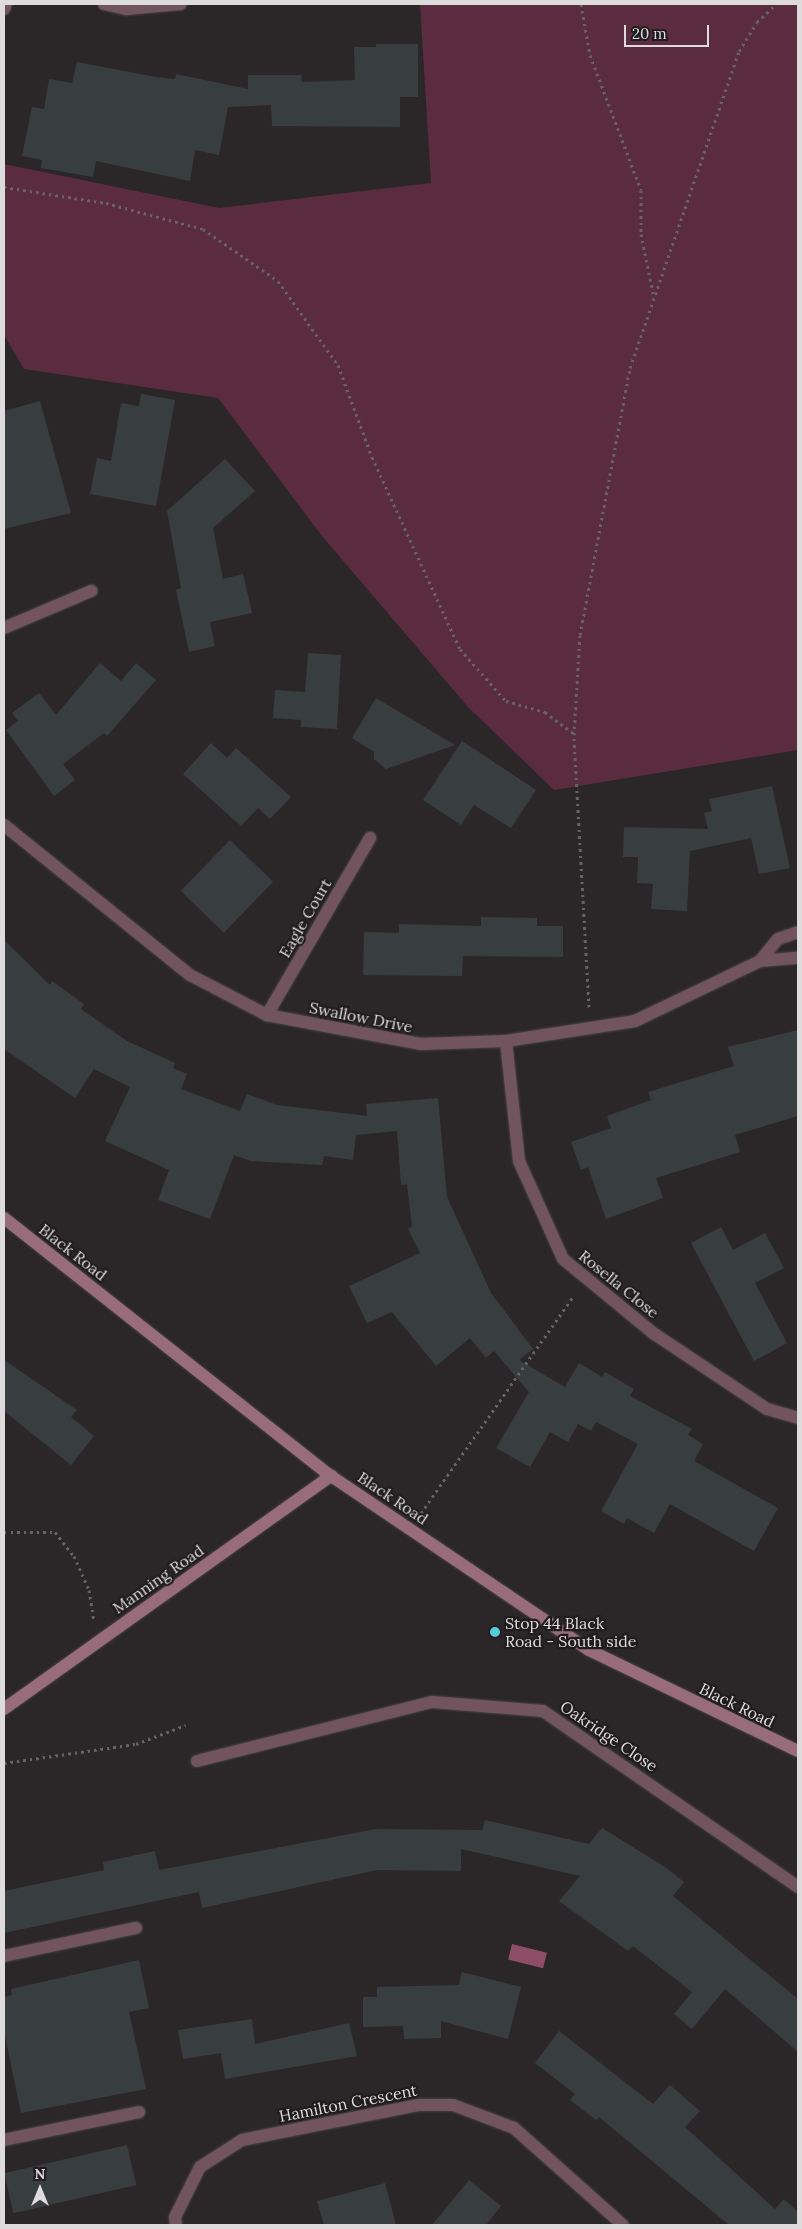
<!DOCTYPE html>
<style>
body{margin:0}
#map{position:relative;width:802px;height:2229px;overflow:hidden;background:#2b2728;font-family:Lora,serif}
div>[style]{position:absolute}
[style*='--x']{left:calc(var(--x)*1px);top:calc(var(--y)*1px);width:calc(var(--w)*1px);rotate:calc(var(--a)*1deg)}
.green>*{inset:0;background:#5b2c3f}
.water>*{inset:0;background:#8f4e67;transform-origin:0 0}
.building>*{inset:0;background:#383e3f;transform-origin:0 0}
.path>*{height:3px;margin-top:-1.5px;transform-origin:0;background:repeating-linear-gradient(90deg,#676364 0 2.5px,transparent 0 6.5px)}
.roads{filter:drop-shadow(0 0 1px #484445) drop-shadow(0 0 1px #484445)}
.lane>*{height:12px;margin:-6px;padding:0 6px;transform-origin:6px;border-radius:6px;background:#71545e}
.street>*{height:12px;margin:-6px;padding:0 6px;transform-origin:6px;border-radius:6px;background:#71545e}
.secondary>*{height:12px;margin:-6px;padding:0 6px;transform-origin:6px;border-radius:6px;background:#996c7c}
.dots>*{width:14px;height:14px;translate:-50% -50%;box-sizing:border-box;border:2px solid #211d1e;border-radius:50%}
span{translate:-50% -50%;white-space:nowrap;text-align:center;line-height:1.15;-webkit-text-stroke:4.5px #211d1e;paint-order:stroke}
.street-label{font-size:16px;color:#dedbdc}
.poi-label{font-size:16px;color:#dedbdc}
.left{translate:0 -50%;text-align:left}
.frame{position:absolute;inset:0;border:5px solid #dedbdc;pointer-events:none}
.north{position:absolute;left:15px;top:2164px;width:50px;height:50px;-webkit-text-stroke:4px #211d1e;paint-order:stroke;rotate:0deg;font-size:14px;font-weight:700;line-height:20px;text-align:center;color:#dedbdc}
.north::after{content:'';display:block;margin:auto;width:18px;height:22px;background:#dedbdc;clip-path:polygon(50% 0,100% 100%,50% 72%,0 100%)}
.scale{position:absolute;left:624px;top:25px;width:85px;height:22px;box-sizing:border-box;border:2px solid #dedbdc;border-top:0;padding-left:6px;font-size:15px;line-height:18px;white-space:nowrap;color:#dedbdc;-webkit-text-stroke:4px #211d1e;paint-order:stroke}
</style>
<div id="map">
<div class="green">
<div style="clip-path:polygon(420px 4px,798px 4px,798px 750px,554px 790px,468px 707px,322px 536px,218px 398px,24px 369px,4px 335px,4px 164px,219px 208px,431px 183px)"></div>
</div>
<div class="water">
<div style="left:512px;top:1944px;width:36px;height:16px;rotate:14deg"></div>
</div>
<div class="building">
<div style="clip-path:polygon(376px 44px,418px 44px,418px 97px,400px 97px,400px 127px,272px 126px,271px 105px,228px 107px,219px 155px,195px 150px,190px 181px,96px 161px,93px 177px,41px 168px,42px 160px,22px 156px,32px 107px,44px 109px,49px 79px,72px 83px,77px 62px,156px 77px,175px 79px,176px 74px,248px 89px,248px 75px,301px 75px,302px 82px,355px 80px,354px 47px,376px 47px)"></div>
<div style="clip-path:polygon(141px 394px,175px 400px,156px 506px,90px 494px,97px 458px,111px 461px,121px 403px,139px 406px)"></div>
<div style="clip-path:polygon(40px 401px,71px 513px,4px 529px,4px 411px)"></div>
<div style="clip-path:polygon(225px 459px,255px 491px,213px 528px,223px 579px,243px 574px,252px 613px,210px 622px,215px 646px,189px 652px,176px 590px,181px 588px,167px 511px)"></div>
<div style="clip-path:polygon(308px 653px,341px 655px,337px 729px,301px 727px,301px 720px,273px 718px,275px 690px,305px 692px)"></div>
<div style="clip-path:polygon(100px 663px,121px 681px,136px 663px,156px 680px,107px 736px,104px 733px,63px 764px,75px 780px,54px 796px,6px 730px,18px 721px,12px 713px,39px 693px,56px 715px)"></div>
<div style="clip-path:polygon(376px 698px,455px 745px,386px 769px,374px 759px,374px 752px,352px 738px)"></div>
<div style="clip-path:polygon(462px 741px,536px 790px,511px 828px,474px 805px,461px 825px,423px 800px)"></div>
<div style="clip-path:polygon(211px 743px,227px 758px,236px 748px,291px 797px,270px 819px,258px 808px,241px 826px,183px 774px)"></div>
<div style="clip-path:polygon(772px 786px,790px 868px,759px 874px,751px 838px,690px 851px,687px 911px,651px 909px,653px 884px,637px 883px,638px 857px,623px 857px,624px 827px,708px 829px,704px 813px,712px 811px,709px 799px)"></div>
<div style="left:230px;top:840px;width:60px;height:71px;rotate:44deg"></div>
<div style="clip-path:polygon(481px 917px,537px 918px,537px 926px,563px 926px,563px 957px,463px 956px,462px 976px,363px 975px,364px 932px,399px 933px,399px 924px,481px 926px)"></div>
<div style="clip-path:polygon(4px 940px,50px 985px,52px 981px,84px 1004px,81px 1009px,127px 1041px,175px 1063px,173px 1068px,187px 1074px,181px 1089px,240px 1111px,247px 1094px,277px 1105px,367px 1116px,366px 1104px,438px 1098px,447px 1197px,491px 1293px,533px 1349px,519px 1360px,565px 1387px,579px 1363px,602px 1377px,605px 1372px,634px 1389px,630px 1396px,692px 1429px,688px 1435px,703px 1444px,694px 1461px,778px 1508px,754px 1551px,670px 1504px,654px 1533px,627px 1518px,624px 1524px,601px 1511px,638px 1444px,596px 1422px,591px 1431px,578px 1424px,568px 1442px,550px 1432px,530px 1467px,496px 1448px,529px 1392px,494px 1351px,486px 1358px,470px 1338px,436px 1366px,392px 1312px,367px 1323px,349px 1286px,420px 1253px,408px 1229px,412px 1227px,407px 1184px,401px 1185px,397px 1131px,356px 1135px,353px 1160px,324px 1156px,322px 1165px,251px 1161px,234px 1155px,210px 1219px,158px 1200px,169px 1170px,105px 1141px,130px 1087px,94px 1069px,75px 1098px,4px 1049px)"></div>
<div style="clip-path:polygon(798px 1030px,798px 1116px,735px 1135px,740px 1152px,656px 1178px,663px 1198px,606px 1219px,588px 1167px,581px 1170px,571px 1142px,611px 1128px,607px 1116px,651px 1100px,648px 1092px,734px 1066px,728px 1047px)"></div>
<div style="clip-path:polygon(721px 1227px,733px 1250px,765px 1233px,784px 1268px,755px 1283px,787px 1343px,754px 1361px,691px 1243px)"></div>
<div style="clip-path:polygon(4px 1360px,77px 1410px,71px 1417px,94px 1436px,71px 1465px,4px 1411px)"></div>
<div style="clip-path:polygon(485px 1820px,589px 1844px,602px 1828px,665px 1867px,684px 1882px,673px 1896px,798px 1999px,798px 2052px,725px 1989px,692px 2029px,674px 2014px,692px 1992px,633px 1946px,628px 1951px,559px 1901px,580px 1876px,461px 1849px,461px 1871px,377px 1870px,202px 1908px,199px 1892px,4px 1933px,4px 1891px,104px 1870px,103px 1862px,155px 1851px,159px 1870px,376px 1829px,482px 1830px)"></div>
<div style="clip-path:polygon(139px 1960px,149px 2008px,129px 2012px,146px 2089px,21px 2113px,4px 2031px,4px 1997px,12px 1995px,11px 1989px)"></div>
<div style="clip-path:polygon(462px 1972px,521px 1987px,508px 2039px,441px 2021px,441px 2038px,404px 2039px,403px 2026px,363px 2027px,363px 1997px,377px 1997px,377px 1987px,459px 1985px)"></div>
<div style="clip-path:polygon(252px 2019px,255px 2044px,349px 2023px,357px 2056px,225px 2079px,221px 2053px,183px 2059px,178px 2030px)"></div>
<div style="clip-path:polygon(559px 2031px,653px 2104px,670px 2085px,700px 2111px,685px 2127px,775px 2209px,784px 2199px,798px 2212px,798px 2225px,729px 2225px,599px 2117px,596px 2120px,570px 2100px,575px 2094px,535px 2063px)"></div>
<div style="left:127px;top:2145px;width:41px;height:126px;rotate:77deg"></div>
<div style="clip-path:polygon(469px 2180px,501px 2206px,486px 2225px,432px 2225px)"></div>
<div style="clip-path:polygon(385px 2183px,396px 2225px,324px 2225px,317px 2201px)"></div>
</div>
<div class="path">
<div style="--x:581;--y:4;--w:52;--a:80"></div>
<div style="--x:590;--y:55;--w:144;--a:69.3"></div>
<div style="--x:641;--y:190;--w:44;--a:90"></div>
<div style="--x:641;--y:234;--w:65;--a:78.5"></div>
<div style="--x:4;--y:187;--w:103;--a:8.9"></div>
<div style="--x:106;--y:203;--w:100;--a:15"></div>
<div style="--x:203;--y:229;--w:91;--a:34.7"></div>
<div style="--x:278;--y:281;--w:103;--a:54.5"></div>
<div style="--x:338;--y:365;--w:98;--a:69.7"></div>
<div style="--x:372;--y:457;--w:211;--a:65.4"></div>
<div style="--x:460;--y:649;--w:69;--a:48.5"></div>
<div style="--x:506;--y:701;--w:41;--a:15.8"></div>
<div style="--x:545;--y:712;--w:36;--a:37"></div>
<div style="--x:589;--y:1007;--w:272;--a:-93.2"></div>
<div style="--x:574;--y:735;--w:100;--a:-86.6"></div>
<div style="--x:580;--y:635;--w:272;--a:-79.4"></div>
<div style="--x:630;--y:368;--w:335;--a:-71"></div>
<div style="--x:739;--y:51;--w:34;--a:-58"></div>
<div style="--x:757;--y:22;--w:26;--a:-43"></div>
<div style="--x:421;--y:1513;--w:266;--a:-54.9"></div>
<div style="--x:4;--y:1532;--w:51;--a:0"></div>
<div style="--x:55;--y:1532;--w:31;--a:52"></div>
<div style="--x:74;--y:1556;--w:37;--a:66"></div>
<div style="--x:89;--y:1590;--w:30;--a:81"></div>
<div style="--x:4;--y:1763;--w:133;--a:-8.2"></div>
<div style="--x:136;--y:1744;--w:53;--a:-20.8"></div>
</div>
<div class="roads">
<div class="lane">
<div style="--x:4;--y:1956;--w:135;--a:-12"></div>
<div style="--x:4;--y:2140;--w:138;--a:-11.7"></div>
</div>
<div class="street">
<div style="--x:104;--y:4;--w:23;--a:13"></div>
<div style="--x:126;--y:9;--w:55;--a:-5.2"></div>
<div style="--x:4;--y:9;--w:5;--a:-68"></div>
<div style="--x:4;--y:628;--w:95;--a:-23"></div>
<div style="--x:4;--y:825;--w:239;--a:38.9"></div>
<div style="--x:190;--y:975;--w:87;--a:27.5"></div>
<div style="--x:267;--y:1015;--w:156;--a:10.7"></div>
<div style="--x:420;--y:1044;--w:86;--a:-2"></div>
<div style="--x:506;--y:1041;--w:131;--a:-8.8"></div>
<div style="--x:635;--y:1021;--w:139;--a:-25.6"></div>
<div style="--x:760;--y:961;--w:28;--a:-51"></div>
<div style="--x:778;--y:939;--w:21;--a:-19"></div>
<div style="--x:760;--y:961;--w:38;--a:-5"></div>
<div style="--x:267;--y:1015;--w:205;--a:-59.8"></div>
<div style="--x:506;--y:1041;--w:121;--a:83.8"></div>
<div style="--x:519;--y:1161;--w:107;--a:65.8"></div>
<div style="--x:563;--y:1259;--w:117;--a:39.4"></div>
<div style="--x:653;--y:1333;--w:137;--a:33.7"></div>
<div style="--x:767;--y:1409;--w:32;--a:16"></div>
<div style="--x:197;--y:1761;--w:242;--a:-14.1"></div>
<div style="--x:432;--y:1702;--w:111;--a:4.6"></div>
<div style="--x:543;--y:1711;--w:310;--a:34.6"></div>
<div style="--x:176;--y:2225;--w:8;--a:-97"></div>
<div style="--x:175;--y:2217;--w:56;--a:-63.4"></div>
<div style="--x:200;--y:2167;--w:50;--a:-32.7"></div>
<div style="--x:242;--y:2140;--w:179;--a:-11.2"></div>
<div style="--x:418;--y:2105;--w:35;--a:0"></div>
<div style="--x:453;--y:2105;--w:65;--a:20.7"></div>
<div style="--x:514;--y:2128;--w:146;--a:41.7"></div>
</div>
<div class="secondary">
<div style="--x:4;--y:1218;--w:417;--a:38.3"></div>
<div style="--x:331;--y:1476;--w:311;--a:34"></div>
<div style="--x:589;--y:1650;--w:232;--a:25.8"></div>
<div style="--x:4;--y:1709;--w:402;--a:-35.5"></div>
</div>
</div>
<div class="dots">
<div style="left:495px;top:1632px;background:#54cadc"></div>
</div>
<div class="street-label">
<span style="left:305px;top:918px;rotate:-60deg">Eagle Court</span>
<span style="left:361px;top:1017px;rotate:11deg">Swallow Drive</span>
<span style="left:73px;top:1252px;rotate:38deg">Black Road</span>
<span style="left:619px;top:1284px;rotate:39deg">Rosella Close</span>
<span style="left:393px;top:1498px;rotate:34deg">Black Road</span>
<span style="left:158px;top:1579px;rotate:-35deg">Manning Road</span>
<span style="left:737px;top:1705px;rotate:26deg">Black Road</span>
<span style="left:609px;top:1736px;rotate:34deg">Oakridge Close</span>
<span style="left:348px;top:2103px;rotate:-11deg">Hamilton Crescent</span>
</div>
<div class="poi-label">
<span class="left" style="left:505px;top:1632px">Stop 44 Black<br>Road - South side</span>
</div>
<div class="frame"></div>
<div class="north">N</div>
<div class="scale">20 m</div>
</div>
